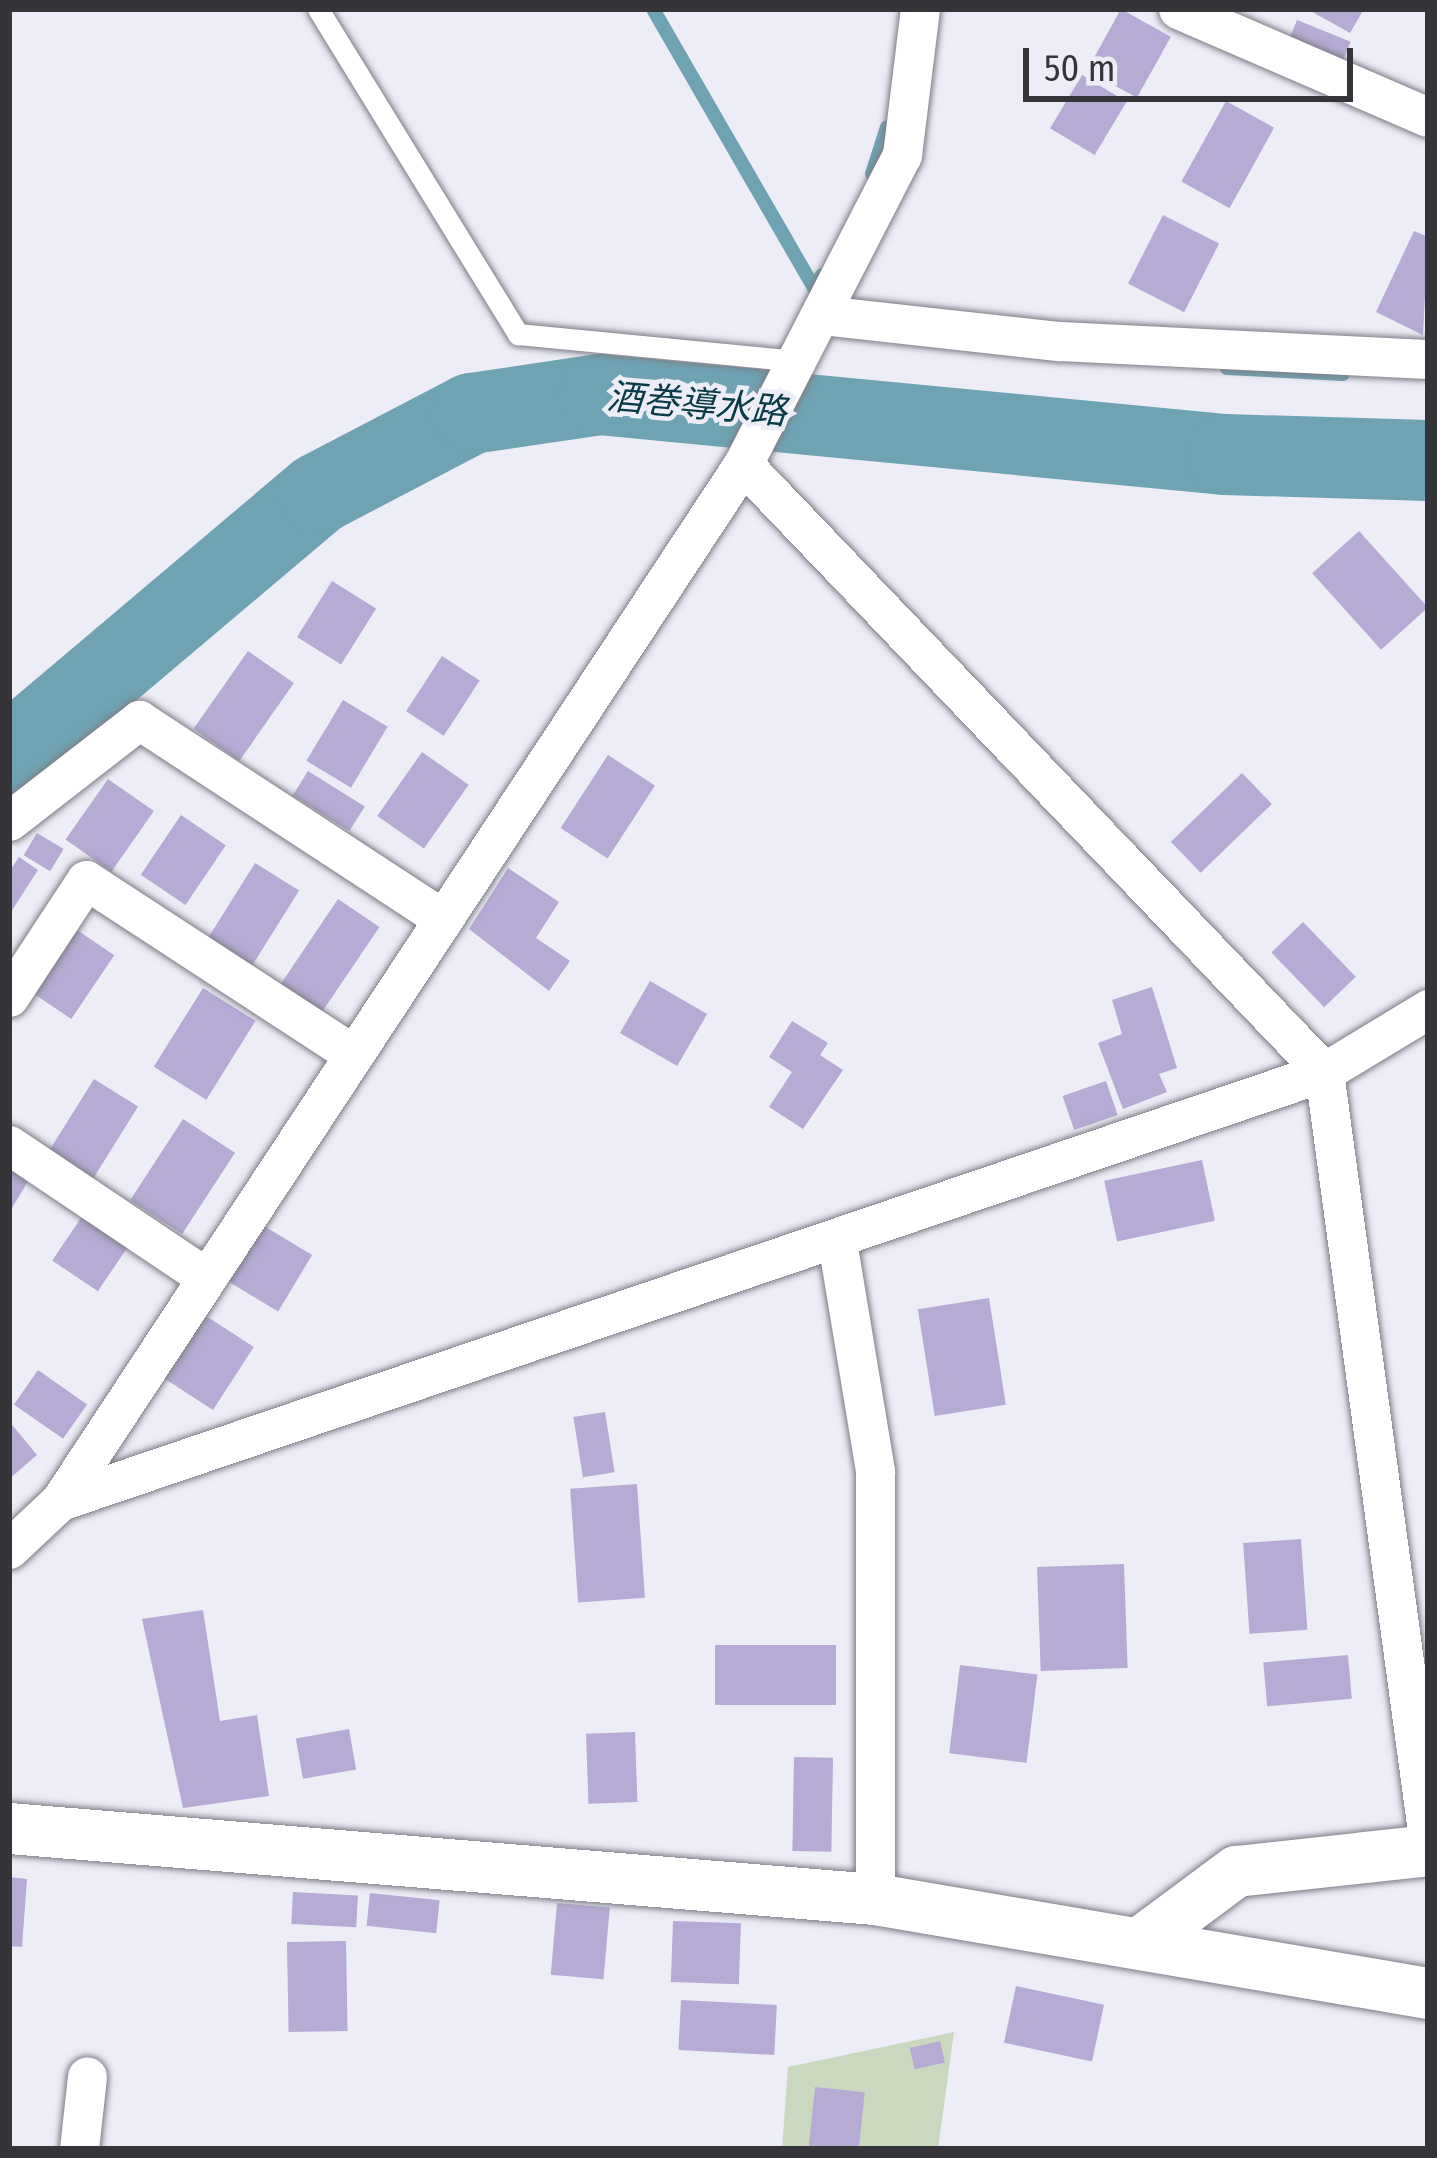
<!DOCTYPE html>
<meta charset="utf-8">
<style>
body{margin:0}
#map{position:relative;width:1437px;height:2158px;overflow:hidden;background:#ededf7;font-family:"Fira Sans Condensed","Noto Sans JP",sans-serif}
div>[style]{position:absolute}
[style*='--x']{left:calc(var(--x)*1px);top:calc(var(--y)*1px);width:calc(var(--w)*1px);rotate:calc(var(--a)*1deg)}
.green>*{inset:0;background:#cad8bf}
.stream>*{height:14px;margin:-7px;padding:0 7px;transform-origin:7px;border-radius:7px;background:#6fa3b3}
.river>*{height:81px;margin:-40.5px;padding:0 40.5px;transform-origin:40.5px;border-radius:40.5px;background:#6fa3b3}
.building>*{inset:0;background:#b6abd4;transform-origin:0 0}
.roads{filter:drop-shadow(0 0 3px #7d7d86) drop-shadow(0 0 3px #7d7d86)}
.service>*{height:21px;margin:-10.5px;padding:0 10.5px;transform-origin:10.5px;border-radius:10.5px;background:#fff}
.minor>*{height:39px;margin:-19.5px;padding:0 19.5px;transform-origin:19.5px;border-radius:19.5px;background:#fff}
.tertiary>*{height:51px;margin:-25.5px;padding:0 25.5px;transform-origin:25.5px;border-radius:25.5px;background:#fff}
span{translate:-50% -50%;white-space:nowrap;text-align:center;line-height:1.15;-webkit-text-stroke:9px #ededf7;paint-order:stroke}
.water-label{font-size:36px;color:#093b47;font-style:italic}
.frame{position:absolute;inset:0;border:12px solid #353539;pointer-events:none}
.scale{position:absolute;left:1023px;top:48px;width:330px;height:54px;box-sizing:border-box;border:6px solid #353539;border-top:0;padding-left:15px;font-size:36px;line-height:42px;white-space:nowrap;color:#353539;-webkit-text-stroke:9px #ededf7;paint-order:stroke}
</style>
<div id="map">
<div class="green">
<div style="clip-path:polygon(954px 2032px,938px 2149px,782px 2149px,788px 2067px)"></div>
</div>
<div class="stream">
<div style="--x:653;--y:9;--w:322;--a:60"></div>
<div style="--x:814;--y:288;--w:15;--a:-58"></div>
<div style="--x:872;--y:174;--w:49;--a:-72.3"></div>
<div style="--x:1227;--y:368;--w:116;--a:3"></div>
</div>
<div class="river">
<div style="--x:9;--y:754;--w:404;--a:-40.2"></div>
<div style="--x:318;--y:493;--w:173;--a:-27.6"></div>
<div style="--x:471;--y:413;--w:129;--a:-8.4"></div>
<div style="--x:599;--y:394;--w:628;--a:5.48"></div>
<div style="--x:1224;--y:454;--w:204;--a:1.7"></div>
</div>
<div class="building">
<div style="left:1121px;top:9px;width:57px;height:70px;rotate:29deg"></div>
<div style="clip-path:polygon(1307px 9px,1364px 9px,1350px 33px)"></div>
<div style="left:1297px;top:20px;width:58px;height:21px;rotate:22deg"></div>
<div style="left:1082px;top:75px;width:52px;height:62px;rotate:31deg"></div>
<div style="left:1226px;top:101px;width:55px;height:92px;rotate:29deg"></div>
<div style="left:1163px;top:215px;width:63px;height:77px;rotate:27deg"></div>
<div style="clip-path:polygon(1414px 231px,1428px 237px,1423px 335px,1376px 312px)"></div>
<div style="left:1359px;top:531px;width:103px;height:63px;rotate:48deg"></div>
<div style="left:332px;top:581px;width:52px;height:66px;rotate:32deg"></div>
<div style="left:248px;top:651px;width:56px;height:95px;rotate:35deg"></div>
<div style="left:442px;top:656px;width:45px;height:66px;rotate:33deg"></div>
<div style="left:343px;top:700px;width:52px;height:71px;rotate:31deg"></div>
<div style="left:422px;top:752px;width:57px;height:78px;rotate:35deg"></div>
<div style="left:608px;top:755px;width:56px;height:87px;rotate:33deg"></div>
<div style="left:308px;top:771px;width:67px;height:29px;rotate:32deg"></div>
<div style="left:1242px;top:773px;width:43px;height:99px;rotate:46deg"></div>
<div style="left:108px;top:779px;width:56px;height:74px;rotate:35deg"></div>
<div style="left:181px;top:815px;width:54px;height:72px;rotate:34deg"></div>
<div style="left:37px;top:833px;width:31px;height:26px;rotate:31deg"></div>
<div style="clip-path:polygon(19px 857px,38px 870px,9px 915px,9px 872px)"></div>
<div style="left:255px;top:863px;width:52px;height:90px;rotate:32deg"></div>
<div style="clip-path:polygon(508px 868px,559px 902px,536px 938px,570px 961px,549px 991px,469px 929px)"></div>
<div style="left:338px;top:899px;width:50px;height:106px;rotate:34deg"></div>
<div style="left:1303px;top:922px;width:76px;height:44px;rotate:46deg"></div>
<div style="left:77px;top:930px;width:45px;height:77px;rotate:34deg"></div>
<div style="left:650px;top:981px;width:66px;height:60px;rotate:30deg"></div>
<div style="clip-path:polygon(1152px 987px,1177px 1068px,1159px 1074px,1167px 1092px,1123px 1109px,1098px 1043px,1122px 1034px,1112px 1000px)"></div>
<div style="left:203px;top:988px;width:62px;height:93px;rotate:32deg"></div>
<div style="clip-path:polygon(792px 1021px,828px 1043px,820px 1055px,843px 1070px,803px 1129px,769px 1107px,792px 1072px,769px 1057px)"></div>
<div style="left:94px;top:1079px;width:52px;height:85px;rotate:32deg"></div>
<div style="left:1106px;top:1081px;width:36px;height:46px;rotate:71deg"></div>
<div style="left:183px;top:1119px;width:62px;height:97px;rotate:33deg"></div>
<div style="left:1202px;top:1160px;width:62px;height:100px;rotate:78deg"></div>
<div style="clip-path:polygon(9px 1166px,30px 1178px,9px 1213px)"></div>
<div style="left:83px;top:1215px;width:55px;height:55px;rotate:34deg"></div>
<div style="left:259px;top:1223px;width:62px;height:66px;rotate:31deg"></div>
<div style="left:989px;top:1298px;width:108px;height:72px;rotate:81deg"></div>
<div style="left:206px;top:1316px;width:57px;height:75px;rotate:33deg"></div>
<div style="left:38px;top:1370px;width:60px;height:42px;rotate:35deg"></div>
<div style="left:605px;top:1412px;width:61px;height:32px;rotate:81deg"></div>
<div style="clip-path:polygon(9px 1421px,37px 1455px,9px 1479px)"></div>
<div style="left:637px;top:1484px;width:114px;height:67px;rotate:86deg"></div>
<div style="left:1301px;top:1539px;width:91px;height:58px;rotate:86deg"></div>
<div style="left:1124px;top:1564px;width:104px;height:87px;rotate:88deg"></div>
<div style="clip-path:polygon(203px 1610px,220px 1721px,257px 1715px,269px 1796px,183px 1808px,142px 1619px)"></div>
<div style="left:715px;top:1645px;width:121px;height:60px"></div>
<div style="left:1348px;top:1655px;width:44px;height:85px;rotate:85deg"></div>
<div style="left:960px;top:1665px;width:78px;height:89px;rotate:7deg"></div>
<div style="left:349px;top:1729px;width:41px;height:54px;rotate:80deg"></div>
<div style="left:635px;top:1732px;width:70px;height:49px;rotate:88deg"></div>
<div style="left:794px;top:1757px;width:39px;height:94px;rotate:1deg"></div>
<div style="clip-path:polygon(9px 1877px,27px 1879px,22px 1947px,9px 1946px)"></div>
<div style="left:293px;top:1892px;width:65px;height:32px;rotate:3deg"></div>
<div style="left:370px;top:1893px;width:70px;height:33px;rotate:6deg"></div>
<div style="left:557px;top:1903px;width:53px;height:72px;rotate:5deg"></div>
<div style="left:673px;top:1921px;width:68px;height:61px;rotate:2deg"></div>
<div style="left:346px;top:1941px;width:90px;height:59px;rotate:89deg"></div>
<div style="left:1016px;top:1986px;width:90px;height:58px;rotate:12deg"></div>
<div style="left:681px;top:2000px;width:96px;height:50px;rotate:3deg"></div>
<div style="left:940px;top:2041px;width:22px;height:31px;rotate:77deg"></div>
<div style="left:815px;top:2087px;width:50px;height:62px;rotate:6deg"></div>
</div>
<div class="roads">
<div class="service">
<div style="--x:318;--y:9;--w:382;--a:58.4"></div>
<div style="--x:518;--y:334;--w:280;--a:5.5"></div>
</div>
<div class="minor">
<div style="--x:1178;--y:9;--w:272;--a:23.4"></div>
<div style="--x:822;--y:315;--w:238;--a:6.3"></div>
<div style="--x:1059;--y:341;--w:369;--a:2.8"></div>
<div style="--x:743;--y:464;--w:841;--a:46.3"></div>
<div style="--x:1324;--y:1072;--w:773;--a:82.27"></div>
<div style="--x:9;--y:821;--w:165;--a:-37.8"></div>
<div style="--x:139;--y:720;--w:358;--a:33.2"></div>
<div style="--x:9;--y:997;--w:140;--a:-56.7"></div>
<div style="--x:86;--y:880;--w:316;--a:33.1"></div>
<div style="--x:9;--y:1145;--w:235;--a:33.9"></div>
<div style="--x:837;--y:1241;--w:233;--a:80.6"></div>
<div style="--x:875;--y:1471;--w:428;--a:90"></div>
<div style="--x:60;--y:1501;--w:1335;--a:-18.75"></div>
<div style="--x:1324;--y:1072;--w:122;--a:-31.2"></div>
<div style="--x:9;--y:1549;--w:70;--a:-43.3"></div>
<div style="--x:60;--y:1501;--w:1242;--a:-56.63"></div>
<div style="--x:743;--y:464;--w:348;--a:-62.8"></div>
<div style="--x:902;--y:155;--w:147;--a:-83"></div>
<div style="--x:79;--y:2149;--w:73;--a:-83.7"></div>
</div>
<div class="tertiary">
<div style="--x:9;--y:1828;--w:869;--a:4.69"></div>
<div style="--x:875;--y:1899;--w:561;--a:9.65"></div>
<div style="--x:1143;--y:1940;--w:116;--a:-36.6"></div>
<div style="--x:1236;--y:1871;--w:193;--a:-6.2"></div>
</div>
</div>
<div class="water-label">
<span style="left:697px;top:405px;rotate:5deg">酒巻導水路</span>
</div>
<div class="frame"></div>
<div class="scale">50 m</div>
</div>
